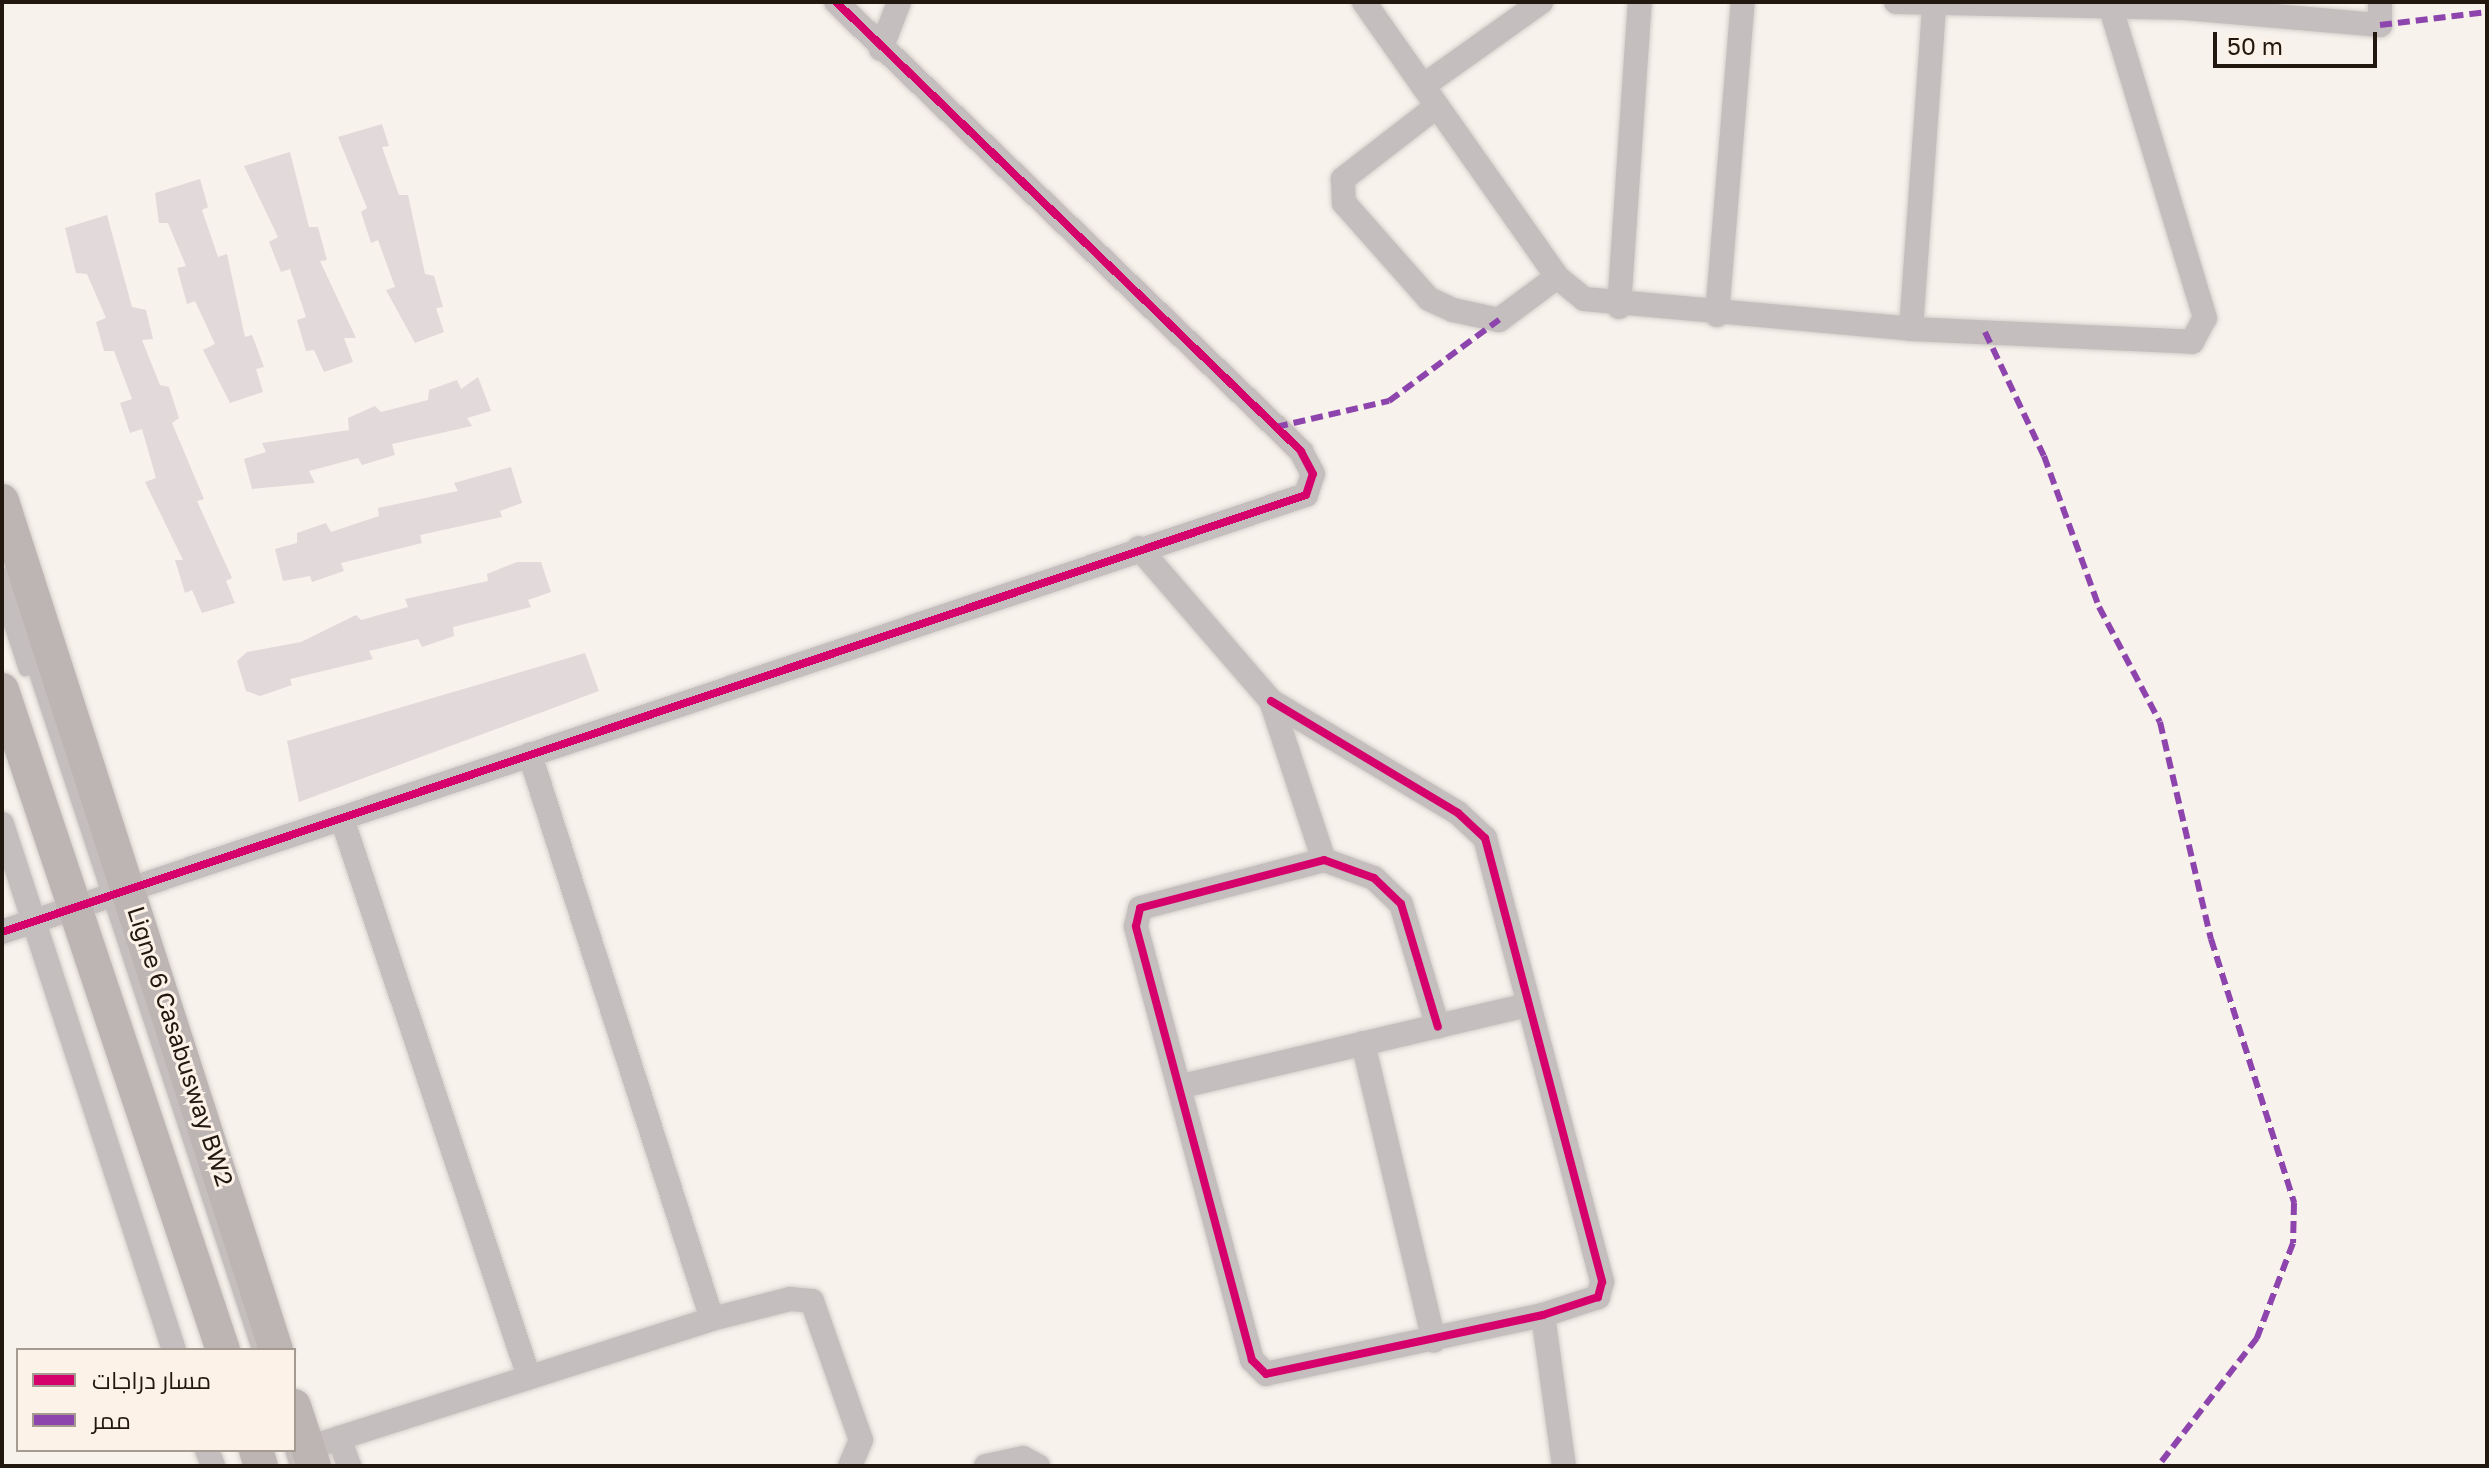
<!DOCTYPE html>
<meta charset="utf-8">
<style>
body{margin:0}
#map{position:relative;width:2489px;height:1468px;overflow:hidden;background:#f7f2ec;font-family:"Golos Text",Cairo,sans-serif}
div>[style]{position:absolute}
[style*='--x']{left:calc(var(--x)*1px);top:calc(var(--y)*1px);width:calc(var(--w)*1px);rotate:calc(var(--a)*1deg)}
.building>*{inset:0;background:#e1d9da}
.roads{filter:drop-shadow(0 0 2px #d4cfca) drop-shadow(0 0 2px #d4cfca)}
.service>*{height:12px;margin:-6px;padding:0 6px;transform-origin:6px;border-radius:6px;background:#c4bfbe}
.minor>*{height:24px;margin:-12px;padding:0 12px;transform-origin:12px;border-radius:12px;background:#c4bfbe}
.secondary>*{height:34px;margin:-17px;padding:0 17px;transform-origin:17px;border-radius:17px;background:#bcb5b4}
.quiet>*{height:6px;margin-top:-3px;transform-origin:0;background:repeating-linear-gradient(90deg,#8e44ad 0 12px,transparent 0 18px)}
.cycleway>*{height:8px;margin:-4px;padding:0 4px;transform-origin:4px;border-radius:4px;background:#d6006c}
span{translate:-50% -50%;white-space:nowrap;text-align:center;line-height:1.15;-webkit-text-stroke:6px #fcf2e8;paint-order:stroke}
.street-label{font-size:24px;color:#221810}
.frame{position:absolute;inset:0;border:4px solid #221810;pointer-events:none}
.legend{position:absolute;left:16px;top:1348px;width:280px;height:104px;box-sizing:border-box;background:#fcf2e8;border:2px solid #a59b92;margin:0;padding:10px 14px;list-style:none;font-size:24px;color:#221810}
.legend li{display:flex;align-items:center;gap:16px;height:40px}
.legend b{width:40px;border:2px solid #a59b92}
.scale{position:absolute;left:2213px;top:32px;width:164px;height:36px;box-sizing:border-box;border:4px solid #221810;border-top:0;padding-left:10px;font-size:24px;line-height:28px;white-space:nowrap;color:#221810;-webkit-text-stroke:6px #fcf2e8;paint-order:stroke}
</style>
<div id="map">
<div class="building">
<div style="clip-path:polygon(382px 124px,389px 146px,382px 147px,399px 195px,408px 195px,425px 274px,434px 276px,443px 307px,436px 308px,444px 332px,415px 343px,386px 290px,395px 287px,378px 240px,371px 243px,361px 212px,367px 208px,338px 137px)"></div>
<div style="clip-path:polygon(290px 152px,309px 227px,318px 227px,327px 260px,320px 261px,356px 338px,344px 338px,353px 362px,324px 372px,314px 350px,306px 351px,297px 320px,306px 317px,290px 269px,281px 272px,269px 242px,278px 237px,244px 166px)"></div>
<div style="clip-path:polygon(200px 179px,208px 207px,202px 210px,218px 257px,227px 254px,245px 337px,252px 335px,264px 367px,256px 369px,263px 392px,230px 403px,203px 350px,215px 344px,195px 301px,187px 304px,177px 268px,186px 266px,168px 223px,159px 223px,155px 193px)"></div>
<div style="clip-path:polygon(107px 215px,132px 307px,146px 310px,153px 339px,142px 340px,160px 385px,169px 387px,179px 418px,172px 423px,204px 499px,197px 501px,232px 578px,226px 581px,235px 603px,202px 613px,192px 590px,185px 593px,175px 560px,183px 560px,145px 482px,156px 478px,142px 429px,130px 433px,120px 403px,132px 399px,114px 351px,104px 351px,96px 322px,106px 318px,87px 274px,76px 273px,65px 228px)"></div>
<div style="clip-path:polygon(478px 377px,491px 411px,467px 418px,472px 426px,392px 444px,395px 455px,362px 465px,358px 458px,309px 471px,315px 483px,252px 489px,244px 459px,266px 452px,262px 443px,349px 430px,348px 418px,375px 406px,381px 412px,428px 400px,429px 390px,457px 380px,461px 389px)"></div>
<div style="clip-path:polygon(511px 467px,522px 503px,500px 511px,502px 517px,420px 535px,422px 543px,341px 563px,344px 571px,312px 582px,310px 576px,283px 581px,275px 549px,297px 543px,297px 533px,326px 523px,331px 532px,379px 516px,378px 508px,458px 491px,454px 483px)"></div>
<div style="clip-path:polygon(517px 562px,541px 562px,551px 592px,528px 600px,531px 607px,453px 627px,454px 636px,422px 647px,418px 639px,369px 651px,373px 659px,290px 679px,292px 685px,260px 696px,246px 691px,237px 661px,247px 652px,301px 642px,356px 615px,361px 620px,408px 607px,405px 599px,488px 581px,487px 574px)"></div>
<div style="clip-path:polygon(585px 653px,599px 691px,299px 802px,287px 741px)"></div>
</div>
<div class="roads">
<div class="service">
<div style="--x:2;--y:573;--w:818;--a:71.76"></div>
<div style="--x:2;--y:601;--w:73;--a:71.6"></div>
<div style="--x:291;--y:1450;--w:17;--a:73"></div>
</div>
<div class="minor">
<div style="--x:1364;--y:2;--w:336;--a:54.9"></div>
<div style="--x:1557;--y:277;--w:35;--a:39"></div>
<div style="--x:1584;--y:299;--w:328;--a:5.2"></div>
<div style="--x:1911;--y:329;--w:281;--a:2.6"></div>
<div style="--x:2192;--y:342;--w:27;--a:-62"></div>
<div style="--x:2205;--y:318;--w:320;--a:-106.9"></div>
<div style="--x:1896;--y:2;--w:288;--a:1.2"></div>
<div style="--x:2184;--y:8;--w:197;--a:5"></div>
<div style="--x:2380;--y:25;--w:23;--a:-90"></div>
<div style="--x:881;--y:49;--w:50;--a:-69"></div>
<div style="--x:1423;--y:86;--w:145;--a:-35.4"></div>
<div style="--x:1436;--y:107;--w:118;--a:142.3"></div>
<div style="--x:1343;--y:179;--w:24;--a:88"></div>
<div style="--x:1344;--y:203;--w:128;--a:48.5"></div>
<div style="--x:1429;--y:299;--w:26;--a:25"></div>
<div style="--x:1453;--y:310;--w:47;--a:12.3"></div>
<div style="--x:1499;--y:320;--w:72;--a:-36.6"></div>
<div style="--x:1619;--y:307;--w:306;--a:-86.1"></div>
<div style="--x:1717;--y:315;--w:314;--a:-85.3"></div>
<div style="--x:1911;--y:329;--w:323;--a:-85.9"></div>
<div style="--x:1139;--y:548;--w:202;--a:49.2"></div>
<div style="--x:1271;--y:701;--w:168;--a:71.6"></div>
<div style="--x:1271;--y:701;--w:218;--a:30.9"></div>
<div style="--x:1458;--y:813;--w:37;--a:43"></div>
<div style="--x:1485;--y:838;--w:459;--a:75.2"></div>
<div style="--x:1602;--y:1282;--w:16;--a:105"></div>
<div style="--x:1598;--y:1297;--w:58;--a:161.9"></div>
<div style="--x:1543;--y:1315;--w:283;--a:168"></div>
<div style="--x:1266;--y:1374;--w:20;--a:-135"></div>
<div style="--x:1252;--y:1360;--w:449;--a:-105"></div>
<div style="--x:1136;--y:926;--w:18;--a:-77"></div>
<div style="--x:1140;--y:908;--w:190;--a:-14.6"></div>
<div style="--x:1324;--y:860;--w:53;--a:19.8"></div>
<div style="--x:1374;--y:878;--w:37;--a:44"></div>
<div style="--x:1401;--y:904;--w:128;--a:73.3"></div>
<div style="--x:342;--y:819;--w:589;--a:71.47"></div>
<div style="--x:2;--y:824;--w:553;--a:71.89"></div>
<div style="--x:2;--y:932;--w:1375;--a:-18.53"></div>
<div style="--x:1306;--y:495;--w:22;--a:-72"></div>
<div style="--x:1313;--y:474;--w:26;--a:-118"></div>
<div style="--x:1301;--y:451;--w:646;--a:-136"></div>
<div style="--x:1363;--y:1043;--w:306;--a:76.6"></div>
<div style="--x:1182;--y:1086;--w:355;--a:-13.2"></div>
<div style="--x:1543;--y:1315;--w:152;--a:82.1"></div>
<div style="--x:712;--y:1319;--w:81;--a:-14.4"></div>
<div style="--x:790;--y:1299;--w:22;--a:5"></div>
<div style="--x:812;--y:1301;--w:147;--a:70.6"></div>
<div style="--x:861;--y:1440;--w:28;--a:113"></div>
<div style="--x:339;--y:1438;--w:30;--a:70"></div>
<div style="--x:308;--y:1448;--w:424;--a:-17.7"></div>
<div style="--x:712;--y:1319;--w:593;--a:-107.88"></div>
<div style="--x:207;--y:1450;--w:17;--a:69"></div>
<div style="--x:986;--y:1466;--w:38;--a:-12"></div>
<div style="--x:1023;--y:1458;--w:17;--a:28"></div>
</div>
<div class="secondary">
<div style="--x:2;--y:501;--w:892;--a:72.11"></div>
<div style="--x:2;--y:690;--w:696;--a:71.49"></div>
<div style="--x:294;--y:1406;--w:63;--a:71.6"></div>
<div style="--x:256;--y:1450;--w:17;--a:73"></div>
</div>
</div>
<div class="quiet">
<div style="--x:2380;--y:25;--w:108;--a:-6.9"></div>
<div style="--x:1985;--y:332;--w:137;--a:64.6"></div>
<div style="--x:2044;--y:456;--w:161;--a:70"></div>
<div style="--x:2099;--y:607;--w:130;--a:62.1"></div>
<div style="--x:2160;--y:722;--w:223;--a:76.8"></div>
<div style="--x:2211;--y:939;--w:277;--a:72.5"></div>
<div style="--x:2294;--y:1203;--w:40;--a:91.4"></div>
<div style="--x:2293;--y:1243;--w:102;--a:110.8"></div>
<div style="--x:2257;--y:1338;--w:162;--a:127.7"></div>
<div style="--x:1276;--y:427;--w:116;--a:-13"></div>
<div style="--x:1389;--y:401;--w:137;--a:-36.4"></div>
</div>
<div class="cycleway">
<div style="--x:1271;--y:701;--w:218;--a:30.9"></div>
<div style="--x:1458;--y:813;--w:37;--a:43"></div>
<div style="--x:1485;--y:838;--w:459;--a:75.2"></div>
<div style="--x:1602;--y:1282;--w:16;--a:105"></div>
<div style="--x:1598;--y:1297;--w:58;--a:161.9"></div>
<div style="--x:1543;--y:1315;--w:283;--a:168"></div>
<div style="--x:1266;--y:1374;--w:20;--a:-135"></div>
<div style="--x:1252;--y:1360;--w:449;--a:-105"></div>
<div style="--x:1136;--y:926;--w:18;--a:-77"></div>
<div style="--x:1140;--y:908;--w:190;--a:-14.6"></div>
<div style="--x:1324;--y:860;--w:53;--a:19.8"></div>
<div style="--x:1374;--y:878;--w:37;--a:44"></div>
<div style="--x:1401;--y:904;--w:128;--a:73.3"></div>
<div style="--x:2;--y:932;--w:1375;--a:-18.53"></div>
<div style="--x:1306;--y:495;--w:22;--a:-72"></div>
<div style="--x:1313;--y:474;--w:26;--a:-118"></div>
<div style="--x:1301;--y:451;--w:646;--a:-136"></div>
</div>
<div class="street-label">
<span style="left:181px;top:1046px;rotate:72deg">Ligne 6 Casabusway BW2</span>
</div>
<div class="frame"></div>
<ul class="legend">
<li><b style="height:10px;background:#d6006c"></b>مسار دراجات</li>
<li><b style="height:10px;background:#8e44ad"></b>ممر</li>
</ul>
<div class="scale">50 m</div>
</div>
